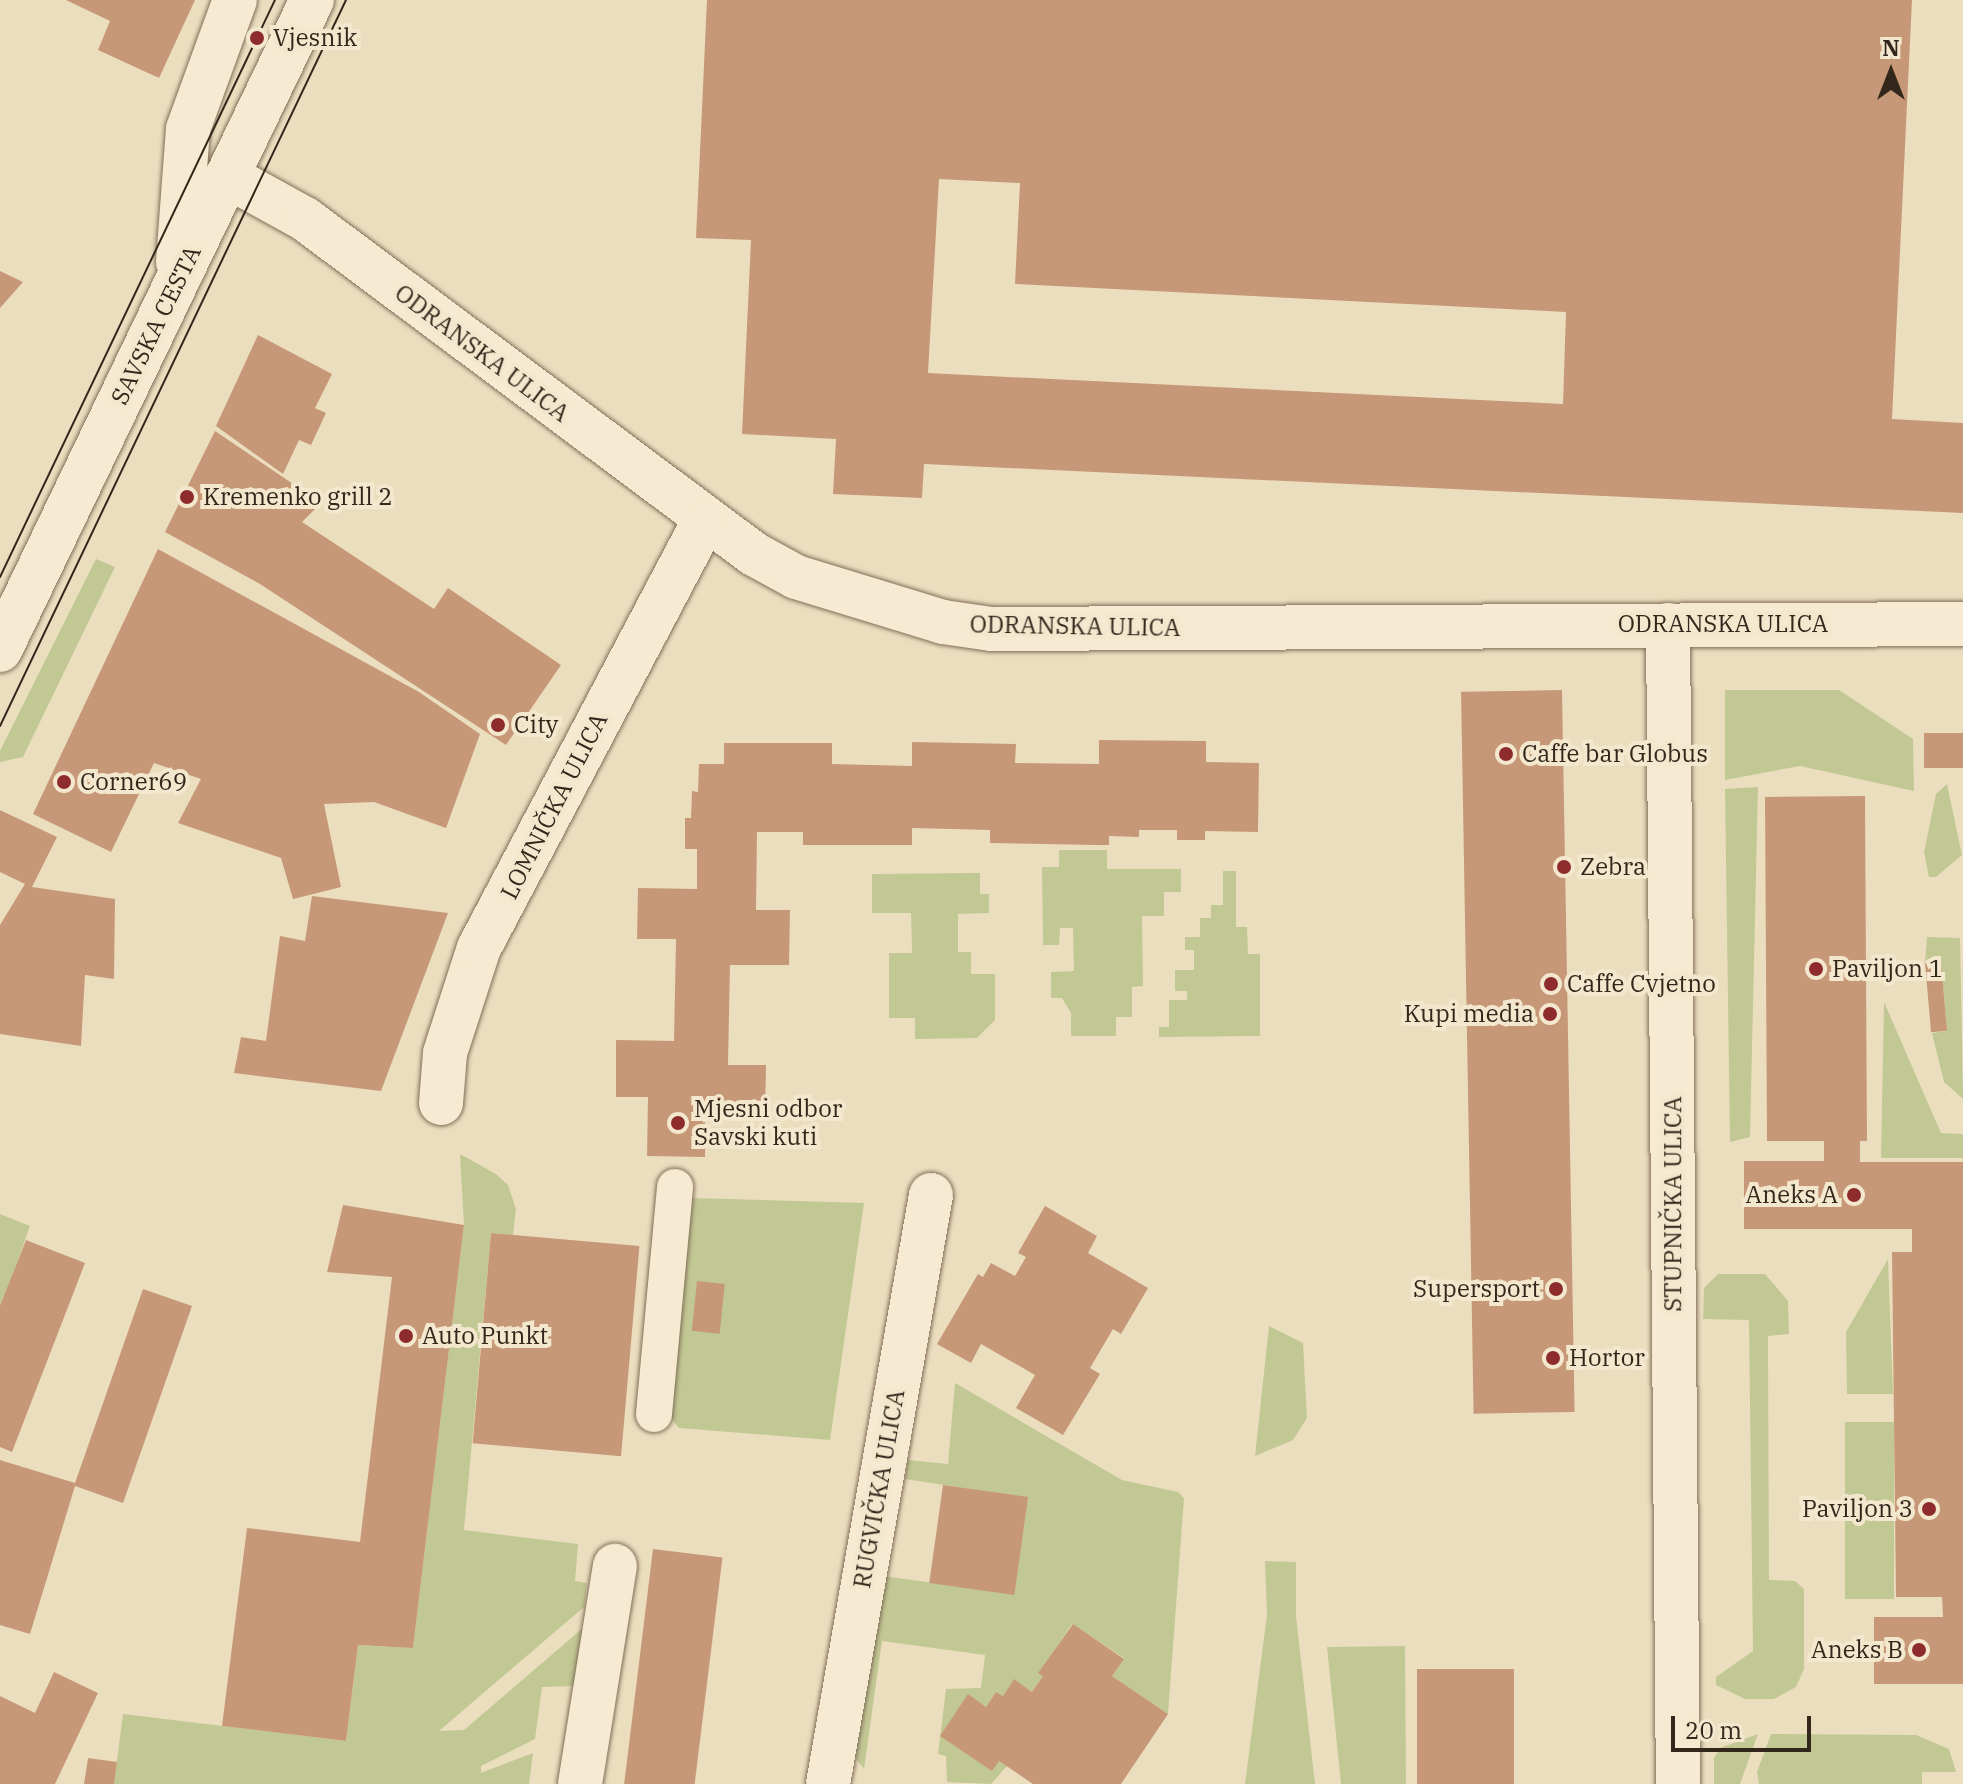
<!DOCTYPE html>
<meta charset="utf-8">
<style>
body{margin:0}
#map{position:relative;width:1963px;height:1784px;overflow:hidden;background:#ebdebf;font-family:"IBM Plex Serif",serif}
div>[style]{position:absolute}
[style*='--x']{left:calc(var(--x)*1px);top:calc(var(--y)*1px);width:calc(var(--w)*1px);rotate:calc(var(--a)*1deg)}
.green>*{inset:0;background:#c2c894;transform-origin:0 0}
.building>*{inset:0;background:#c79877;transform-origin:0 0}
.roads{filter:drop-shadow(0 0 2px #826f59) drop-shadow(0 0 2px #826f59)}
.pedestrian>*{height:36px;margin:-18px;padding:0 18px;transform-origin:18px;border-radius:18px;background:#f6ebd2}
.minor>*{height:44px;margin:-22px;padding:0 22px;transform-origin:22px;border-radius:22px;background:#f6ebd2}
.secondary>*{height:44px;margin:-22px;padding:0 22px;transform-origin:22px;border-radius:22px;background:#f6ebd2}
.tram>*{height:2px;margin:-1px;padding:0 1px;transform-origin:1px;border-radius:1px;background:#33271c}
.dots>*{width:22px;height:22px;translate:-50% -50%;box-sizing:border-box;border:4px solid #f3e8ce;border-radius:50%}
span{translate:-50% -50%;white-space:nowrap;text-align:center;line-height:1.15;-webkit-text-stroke:8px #f3e8ce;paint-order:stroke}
.poi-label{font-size:24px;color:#33271c}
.left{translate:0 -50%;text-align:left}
.right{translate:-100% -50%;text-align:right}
.street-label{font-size:24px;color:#33271c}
.north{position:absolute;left:1851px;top:32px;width:80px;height:80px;-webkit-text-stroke:6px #f3e8ce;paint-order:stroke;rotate:0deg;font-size:22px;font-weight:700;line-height:32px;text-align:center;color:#33271c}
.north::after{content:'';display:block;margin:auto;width:28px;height:36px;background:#33271c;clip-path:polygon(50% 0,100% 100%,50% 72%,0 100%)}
.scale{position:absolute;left:1671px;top:1716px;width:140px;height:36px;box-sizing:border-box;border:4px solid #33271c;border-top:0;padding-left:10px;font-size:24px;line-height:28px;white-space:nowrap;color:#33271c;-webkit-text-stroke:6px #f3e8ce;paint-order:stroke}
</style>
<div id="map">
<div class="green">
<div style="clip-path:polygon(96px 559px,115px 567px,23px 757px,0 762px,0 751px)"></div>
<div style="clip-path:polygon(1725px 690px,1839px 690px,1913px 739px,1914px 791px,1800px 766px,1725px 780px)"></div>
<div style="clip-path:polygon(1947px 784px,1962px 855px,1936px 877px,1929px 877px,1924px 852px,1936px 794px)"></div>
<div style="clip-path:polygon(1758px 787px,1750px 1137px,1730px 1142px,1725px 789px)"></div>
<div style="clip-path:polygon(1059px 850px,1107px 850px,1107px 869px,1181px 869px,1181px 892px,1164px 892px,1164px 916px,1142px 916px,1143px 986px,1132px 987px,1132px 1017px,1116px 1017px,1116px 1036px,1071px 1036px,1071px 1013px,1062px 998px,1051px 998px,1051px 972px,1074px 971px,1073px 928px,1060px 928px,1059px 945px,1043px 945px,1042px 867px,1059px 867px)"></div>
<div style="clip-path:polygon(1223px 871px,1236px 871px,1236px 927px,1247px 927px,1248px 954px,1260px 954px,1260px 1036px,1159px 1037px,1159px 1027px,1169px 1027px,1169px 1000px,1187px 1000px,1187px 991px,1175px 991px,1175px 970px,1194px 970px,1194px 950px,1185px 950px,1185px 937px,1200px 937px,1200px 918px,1211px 918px,1211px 905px,1223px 905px)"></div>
<div style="clip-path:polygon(980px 873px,980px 894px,989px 894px,989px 913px,958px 914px,958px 952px,971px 952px,971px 974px,995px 974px,995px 1020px,977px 1038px,915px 1039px,915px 1018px,889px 1018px,889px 953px,912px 953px,911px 913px,872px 913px,872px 874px)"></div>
<div style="clip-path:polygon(1927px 937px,1960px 938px,1963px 1099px,1944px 1082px,1932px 1033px,1947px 1031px,1941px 962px,1925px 963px)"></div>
<div style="clip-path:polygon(1884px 1002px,1941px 1133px,1963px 1134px,1963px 1158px,1881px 1158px)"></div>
<div style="clip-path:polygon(460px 1154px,496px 1174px,508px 1185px,516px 1209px,513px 1235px,491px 1233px,464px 1530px,578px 1544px,575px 1581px,587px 1583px,584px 1607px,439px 1731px,464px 1730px,591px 1621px,574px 1686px,542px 1687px,535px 1739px,481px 1766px,481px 1773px,533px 1753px,529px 1784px,114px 1784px,123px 1714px,346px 1741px,358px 1645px,413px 1648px,464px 1225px)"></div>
<div style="clip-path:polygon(692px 1198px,864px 1203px,830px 1440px,679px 1428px,670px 1417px)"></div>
<div style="clip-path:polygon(0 1214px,30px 1226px,0 1311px)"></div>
<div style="clip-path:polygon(1888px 1259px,1893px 1394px,1847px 1394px,1846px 1332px)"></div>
<div style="clip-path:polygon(1718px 1274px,1765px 1274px,1788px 1301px,1789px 1334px,1768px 1336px,1769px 1580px,1795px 1581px,1804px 1589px,1804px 1669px,1796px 1687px,1774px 1699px,1745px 1699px,1716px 1685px,1716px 1677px,1753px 1651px,1749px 1320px,1703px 1319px,1704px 1288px)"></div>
<div style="clip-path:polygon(1269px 1326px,1303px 1343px,1307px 1418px,1293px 1440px,1255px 1456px)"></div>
<div style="clip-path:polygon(955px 1383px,1122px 1480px,1178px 1492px,1184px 1498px,1168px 1714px,1112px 1676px,1124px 1658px,1072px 1624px,1039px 1673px,1043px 1676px,1032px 1692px,1014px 1680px,1003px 1696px,996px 1692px,986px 1707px,968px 1695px,999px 1761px,1007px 1766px,991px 1784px,947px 1782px,946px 1756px,938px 1754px,946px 1689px,981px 1688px,985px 1655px,882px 1641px,864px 1769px,853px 1755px,883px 1576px,1014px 1594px,1028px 1498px,905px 1479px,908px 1460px,948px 1464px)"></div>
<div style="left:1845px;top:1422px;width:49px;height:177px"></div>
<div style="clip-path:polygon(1265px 1561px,1296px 1562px,1296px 1616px,1315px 1784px,1245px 1784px,1267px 1615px)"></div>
<div style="clip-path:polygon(1405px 1646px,1406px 1784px,1341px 1784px,1327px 1647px)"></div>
<div style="clip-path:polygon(1758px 1734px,1740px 1784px,1714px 1784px,1714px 1758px,1720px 1748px)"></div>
<div style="clip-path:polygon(1771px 1734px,1916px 1735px,1949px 1749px,1956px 1772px,1922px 1772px,1922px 1784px,1759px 1784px,1757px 1772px)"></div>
</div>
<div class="building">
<div style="clip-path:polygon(66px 0,195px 0,159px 78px,98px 50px,110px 21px)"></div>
<div style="clip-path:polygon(evenodd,707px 0,1912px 0,1892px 419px,1963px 423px,1963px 513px,924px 464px,922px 498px,833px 494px,836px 439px,742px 434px,751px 240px,696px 238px,707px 0,939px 179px,1020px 183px,1015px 284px,1566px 312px,1563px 404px,928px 373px,939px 179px)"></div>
<div style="clip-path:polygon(0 271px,23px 282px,0 308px)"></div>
<div style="clip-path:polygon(258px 335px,332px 374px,315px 408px,326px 413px,311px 445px,299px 440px,283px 474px,216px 426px)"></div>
<div style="clip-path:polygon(215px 431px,321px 503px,302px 522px,434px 609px,448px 588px,561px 665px,506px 745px,260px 584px,165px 532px)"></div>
<div style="clip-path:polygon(158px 549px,419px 692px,480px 734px,446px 828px,374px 802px,324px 804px,341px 887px,293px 899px,281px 858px,178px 823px,201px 779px,154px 763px,111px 852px,33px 814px)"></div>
<div style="left:1562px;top:690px;width:722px;height:101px;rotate:89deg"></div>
<div style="left:1963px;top:733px;width:35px;height:39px;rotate:90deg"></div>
<div style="clip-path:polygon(1099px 740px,1206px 741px,1206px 762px,1259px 763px,1258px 832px,1205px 831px,1205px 840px,1177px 840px,1177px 830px,1139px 830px,1139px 837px,1109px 836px,1109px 845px,1097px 845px,990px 843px,990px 830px,912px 828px,912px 845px,803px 845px,803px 832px,757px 832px,756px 910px,790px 910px,789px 965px,730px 965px,728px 1065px,766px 1065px,765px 1116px,705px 1115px,705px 1157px,647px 1156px,648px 1097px,616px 1097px,616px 1040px,674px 1041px,676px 939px,637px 939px,638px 888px,697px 889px,697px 849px,685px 849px,685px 818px,691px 818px,692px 791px,698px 792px,699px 764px,724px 764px,724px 743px,832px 743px,832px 764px,912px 766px,912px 742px,1016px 744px,1015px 763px,1099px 764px)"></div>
<div style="clip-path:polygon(1865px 796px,1867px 1141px,1860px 1141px,1860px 1162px,1963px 1162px,1963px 1684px,1874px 1684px,1874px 1617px,1943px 1617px,1942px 1597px,1896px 1597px,1892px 1252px,1912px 1252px,1912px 1229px,1744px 1229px,1744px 1161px,1824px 1161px,1824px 1141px,1767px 1141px,1765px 797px)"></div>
<div style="clip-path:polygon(0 810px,57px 837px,32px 887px,115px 899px,114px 979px,85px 975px,81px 1046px,0 1034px,0 925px,25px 884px,0 872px)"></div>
<div style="clip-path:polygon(312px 896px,448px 913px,381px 1091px,234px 1073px,241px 1037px,266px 1041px,280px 936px,305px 941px)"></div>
<div style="left:1941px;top:962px;width:69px;height:16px;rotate:85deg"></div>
<div style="clip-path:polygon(343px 1205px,464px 1225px,413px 1648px,358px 1645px,346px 1741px,222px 1726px,247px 1528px,360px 1542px,392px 1277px,327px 1272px)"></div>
<div style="clip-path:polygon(1045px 1206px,1097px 1236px,1088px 1253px,1148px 1288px,1121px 1334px,1113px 1329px,1090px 1368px,1100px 1374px,1063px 1435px,1016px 1408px,1035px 1375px,981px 1344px,971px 1363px,937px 1344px,978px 1274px,983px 1277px,991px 1263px,1015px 1276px,1026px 1257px,1018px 1253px)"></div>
<div style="left:491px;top:1233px;width:149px;height:211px;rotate:5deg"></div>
<div style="clip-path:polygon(26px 1240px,85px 1263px,12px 1452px,0 1447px,0 1306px)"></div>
<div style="left:697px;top:1281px;width:28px;height:50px;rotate:6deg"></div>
<div style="clip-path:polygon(143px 1289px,192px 1306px,123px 1503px,75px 1486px,30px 1634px,0 1625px,0 1460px,75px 1483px)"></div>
<div style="left:943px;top:1485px;width:86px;height:99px;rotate:8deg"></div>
<div style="left:653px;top:1549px;width:70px;height:237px;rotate:7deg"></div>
<div style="clip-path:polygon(1073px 1624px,1124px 1659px,1112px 1676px,1168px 1714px,1121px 1784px,1033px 1784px,999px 1761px,992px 1771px,940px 1736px,968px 1694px,986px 1707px,996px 1692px,1003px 1696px,1014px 1679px,1032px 1692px,1043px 1676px,1038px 1673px)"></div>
<div style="left:1417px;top:1669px;width:97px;height:115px"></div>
<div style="clip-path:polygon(54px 1672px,98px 1693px,55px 1784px,0 1784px,0 1696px,35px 1713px)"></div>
<div style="clip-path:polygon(88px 1758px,117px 1762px,114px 1784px,84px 1784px)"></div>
</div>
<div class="roads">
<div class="pedestrian">
<div style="--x:654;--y:1414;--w:228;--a:-84.7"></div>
</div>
<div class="minor">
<div style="--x:227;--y:176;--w:89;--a:28.9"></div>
<div style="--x:305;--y:219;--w:560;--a:36.73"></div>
<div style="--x:754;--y:554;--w:48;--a:28.7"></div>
<div style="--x:796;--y:577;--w:154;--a:17"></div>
<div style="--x:943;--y:622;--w:49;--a:8.3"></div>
<div style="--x:991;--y:629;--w:972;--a:-0.29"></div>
<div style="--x:1668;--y:625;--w:1159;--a:89.51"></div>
<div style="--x:441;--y:1103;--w:50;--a:-85.4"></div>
<div style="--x:445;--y:1053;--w:110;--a:-72.1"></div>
<div style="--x:479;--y:948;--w:483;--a:-62.2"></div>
<div style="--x:580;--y:1784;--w:221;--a:-80.9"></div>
<div style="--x:828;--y:1784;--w:598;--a:-80.08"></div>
</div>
<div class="secondary">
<div style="--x:178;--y:262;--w:133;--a:-85.7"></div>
<div style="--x:188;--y:129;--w:137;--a:-70"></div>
<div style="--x:0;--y:650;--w:721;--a:-64.36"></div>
</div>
</div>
<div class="tram">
<div style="--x:0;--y:577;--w:639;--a:-64.52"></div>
<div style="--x:0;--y:726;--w:804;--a:-64.52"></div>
</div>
<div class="dots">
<div style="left:257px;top:38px;background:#8e2c2d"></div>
<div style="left:187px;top:497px;background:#8e2c2d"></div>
<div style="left:498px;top:725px;background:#8e2c2d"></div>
<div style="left:1506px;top:754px;background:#8e2c2d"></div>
<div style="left:64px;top:782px;background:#8e2c2d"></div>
<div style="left:1564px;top:867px;background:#8e2c2d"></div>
<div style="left:1816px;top:969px;background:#8e2c2d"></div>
<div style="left:1551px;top:984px;background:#8e2c2d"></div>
<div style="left:1550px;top:1014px;background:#8e2c2d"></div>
<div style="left:678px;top:1123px;background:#8e2c2d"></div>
<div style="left:1854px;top:1195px;background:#8e2c2d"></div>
<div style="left:1556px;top:1289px;background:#8e2c2d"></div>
<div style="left:406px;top:1336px;background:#8e2c2d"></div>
<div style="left:1553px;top:1358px;background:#8e2c2d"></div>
<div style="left:1929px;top:1509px;background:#8e2c2d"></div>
<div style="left:1919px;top:1650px;background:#8e2c2d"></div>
</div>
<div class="poi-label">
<span class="left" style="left:273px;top:38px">Vjesnik</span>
<span class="left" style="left:203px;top:497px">Kremenko grill 2</span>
<span class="left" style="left:514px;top:725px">City</span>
<span class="left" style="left:1522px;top:754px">Caffe bar Globus</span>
<span class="left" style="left:80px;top:782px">Corner69</span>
<span class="left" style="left:1580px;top:867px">Zebra</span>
<span class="left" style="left:1832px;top:969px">Paviljon 1</span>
<span class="left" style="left:1567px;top:984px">Caffe Cvjetno</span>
<span class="right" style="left:1534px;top:1014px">Kupi media</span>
<span class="left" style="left:694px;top:1123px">Mjesni odbor<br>Savski kuti</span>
<span class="right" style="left:1838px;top:1195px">Aneks A</span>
<span class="right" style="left:1540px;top:1289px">Supersport</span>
<span class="left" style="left:422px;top:1336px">Auto Punkt</span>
<span class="left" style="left:1569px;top:1358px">Hortor</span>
<span class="right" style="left:1913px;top:1509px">Paviljon 3</span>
<span class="right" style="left:1903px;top:1650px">Aneks B</span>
</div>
<div class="street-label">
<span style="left:156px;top:325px;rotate:-64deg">SAVSKA CESTA</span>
<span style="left:482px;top:353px;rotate:37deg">ODRANSKA ULICA</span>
<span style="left:1723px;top:624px">ODRANSKA ULICA</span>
<span style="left:1075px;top:626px;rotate:1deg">ODRANSKA ULICA</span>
<span style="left:554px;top:806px;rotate:-63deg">LOMNIČKA ULICA</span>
<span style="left:1673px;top:1204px;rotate:-90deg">STUPNIČKA ULICA</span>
<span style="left:879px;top:1489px;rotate:-80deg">RUGVIČKA ULICA</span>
</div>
<div class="north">N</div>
<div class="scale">20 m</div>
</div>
